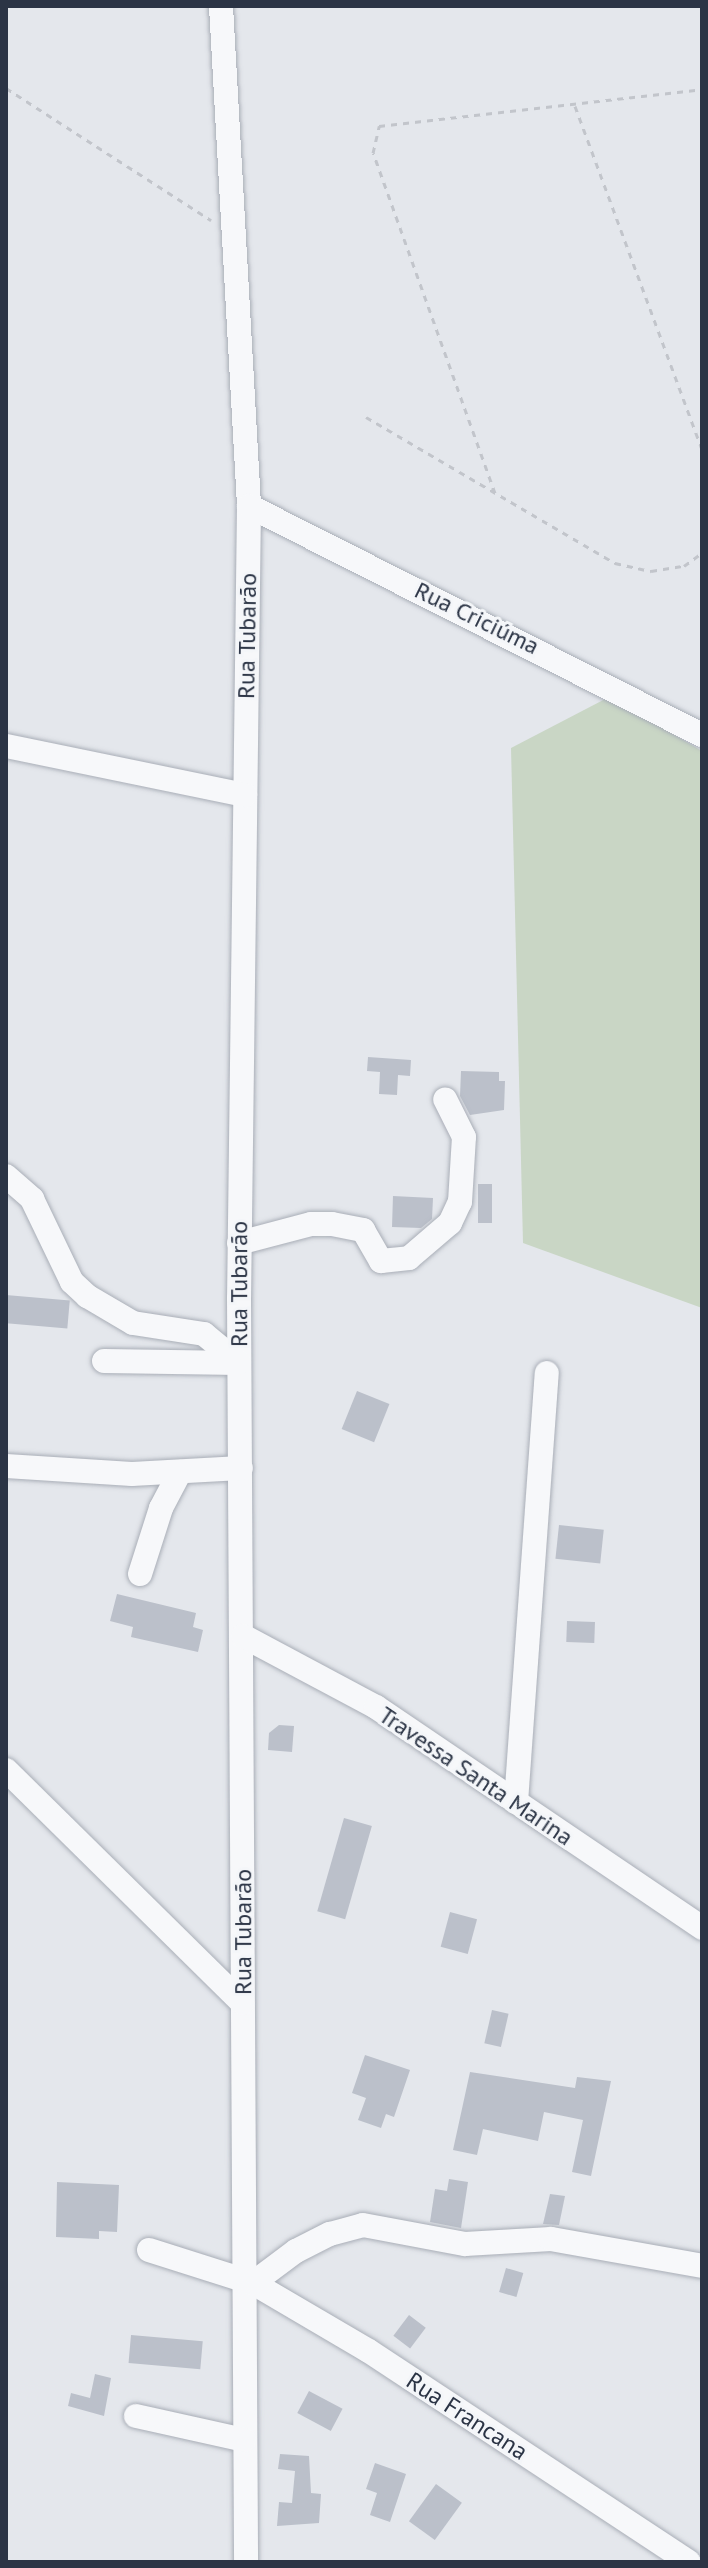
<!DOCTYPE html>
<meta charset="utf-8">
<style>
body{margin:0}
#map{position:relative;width:708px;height:2568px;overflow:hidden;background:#e4e7ec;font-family:"PT Sans",sans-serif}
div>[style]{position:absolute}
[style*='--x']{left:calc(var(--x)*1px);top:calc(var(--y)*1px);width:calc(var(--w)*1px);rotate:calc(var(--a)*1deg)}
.green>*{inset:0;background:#c9d6c5}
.building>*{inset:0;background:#bbc0ca;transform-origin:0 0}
.path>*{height:3px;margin-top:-1.5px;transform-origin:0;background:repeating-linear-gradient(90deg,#c2c5cb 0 6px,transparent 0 12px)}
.roads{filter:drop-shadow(0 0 2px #a9aeb7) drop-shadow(0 0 2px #a9aeb7)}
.minor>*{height:24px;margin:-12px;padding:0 12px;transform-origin:12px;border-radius:12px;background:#f7f8fa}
span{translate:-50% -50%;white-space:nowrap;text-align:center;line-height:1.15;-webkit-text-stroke:6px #f4f6f9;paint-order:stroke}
.street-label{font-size:24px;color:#2b3445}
.frame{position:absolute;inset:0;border:8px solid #2b3445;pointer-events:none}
</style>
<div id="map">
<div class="green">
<div style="clip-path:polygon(609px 697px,702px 751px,702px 1308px,523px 1243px,511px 748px)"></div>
</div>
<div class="building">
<div style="clip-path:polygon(368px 1057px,411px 1060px,410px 1076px,398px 1075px,397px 1095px,379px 1094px,380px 1072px,367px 1071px)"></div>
<div style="clip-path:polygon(461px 1071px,499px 1072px,499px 1081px,505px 1081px,504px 1110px,470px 1115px,460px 1096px)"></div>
<div style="left:478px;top:1184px;width:14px;height:39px"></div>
<div style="clip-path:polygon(393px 1196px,433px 1198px,432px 1219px,421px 1228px,392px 1227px)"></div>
<div style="left:6px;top:1295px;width:64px;height:28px;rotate:5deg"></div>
<div style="left:357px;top:1391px;width:35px;height:41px;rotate:22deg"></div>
<div style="left:559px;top:1525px;width:45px;height:34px;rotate:6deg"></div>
<div style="clip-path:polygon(117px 1594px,196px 1613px,193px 1627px,203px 1630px,198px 1652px,131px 1637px,133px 1627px,110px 1621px)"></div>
<div style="left:567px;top:1621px;width:28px;height:21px;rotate:2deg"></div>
<div style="clip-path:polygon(279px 1725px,294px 1726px,292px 1752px,268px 1750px,269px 1733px)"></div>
<div style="left:344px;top:1818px;width:29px;height:97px;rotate:16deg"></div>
<div style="left:450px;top:1912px;width:28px;height:36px;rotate:15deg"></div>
<div style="left:492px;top:2010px;width:17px;height:34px;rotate:13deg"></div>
<div style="clip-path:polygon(365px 2055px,410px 2070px,394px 2117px,386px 2114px,381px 2128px,358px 2120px,366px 2098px,352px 2093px)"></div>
<div style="clip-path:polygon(470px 2072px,575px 2088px,577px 2077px,611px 2081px,591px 2176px,572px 2172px,583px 2120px,544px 2112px,538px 2141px,483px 2129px,477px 2155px,453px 2150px)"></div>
<div style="clip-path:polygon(449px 2179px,468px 2182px,461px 2228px,430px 2222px,435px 2189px,447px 2191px)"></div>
<div style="clip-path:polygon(57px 2182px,119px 2185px,117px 2232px,99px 2231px,99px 2239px,56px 2237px)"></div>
<div style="clip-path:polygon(550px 2194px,565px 2196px,559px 2225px,543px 2224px)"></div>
<div style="left:506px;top:2268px;width:18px;height:25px;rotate:16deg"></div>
<div style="left:409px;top:2315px;width:21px;height:26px;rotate:37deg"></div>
<div style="left:131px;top:2335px;width:72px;height:28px;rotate:5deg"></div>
<div style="clip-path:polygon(95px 2374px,111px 2378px,104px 2416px,68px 2406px,71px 2393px,90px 2398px)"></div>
<div style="left:309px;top:2391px;width:38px;height:25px;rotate:28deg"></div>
<div style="clip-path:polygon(280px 2454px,309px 2456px,311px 2493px,321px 2494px,319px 2523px,277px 2526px,279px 2502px,292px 2503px,295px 2471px,278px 2469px)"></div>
<div style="clip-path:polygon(375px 2463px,406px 2474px,390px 2522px,370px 2515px,377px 2493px,366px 2489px)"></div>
<div style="left:436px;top:2484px;width:32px;height:46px;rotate:36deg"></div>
</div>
<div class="path">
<div style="--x:6;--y:88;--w:244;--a:32.8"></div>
<div style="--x:575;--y:106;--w:367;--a:69.7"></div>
<div style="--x:366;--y:417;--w:289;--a:30.4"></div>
<div style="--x:615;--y:563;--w:37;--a:13"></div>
<div style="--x:651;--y:571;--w:33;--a:-9"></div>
<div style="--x:684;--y:566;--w:22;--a:-36"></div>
<div style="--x:495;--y:493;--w:361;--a:-109.7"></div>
<div style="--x:373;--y:153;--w:28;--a:-77"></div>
<div style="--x:379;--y:126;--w:325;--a:-6.5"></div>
</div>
<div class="roads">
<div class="minor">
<div style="--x:221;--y:6;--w:501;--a:86.79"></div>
<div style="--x:249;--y:506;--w:792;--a:90.72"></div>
<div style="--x:239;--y:1298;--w:1264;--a:89.68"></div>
<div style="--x:249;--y:506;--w:508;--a:26.82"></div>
<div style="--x:6;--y:746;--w:244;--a:11.6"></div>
<div style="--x:6;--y:1176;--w:35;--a:41"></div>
<div style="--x:32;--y:1199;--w:92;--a:64.3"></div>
<div style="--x:72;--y:1282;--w:21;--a:43"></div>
<div style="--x:87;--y:1296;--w:53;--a:30.4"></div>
<div style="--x:133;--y:1323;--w:72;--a:8.8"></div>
<div style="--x:204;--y:1334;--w:45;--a:39.6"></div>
<div style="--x:239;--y:1243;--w:74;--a:-14.8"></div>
<div style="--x:311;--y:1224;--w:21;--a:0"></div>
<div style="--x:332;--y:1224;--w:32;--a:11"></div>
<div style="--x:363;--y:1230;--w:36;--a:60"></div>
<div style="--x:381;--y:1261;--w:28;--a:-6"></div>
<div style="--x:409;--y:1258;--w:54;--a:-40.5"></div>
<div style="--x:450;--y:1223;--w:23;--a:-65"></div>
<div style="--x:460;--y:1202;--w:65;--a:-86.5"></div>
<div style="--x:464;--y:1137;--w:42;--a:-116.6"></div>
<div style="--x:104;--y:1361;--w:135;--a:0.8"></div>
<div style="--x:6;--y:1466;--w:126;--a:3.6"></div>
<div style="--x:132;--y:1474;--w:109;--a:-3.2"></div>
<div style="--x:140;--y:1574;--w:69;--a:-72.3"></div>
<div style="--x:161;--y:1508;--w:41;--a:-62.2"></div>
<div style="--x:243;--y:1636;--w:151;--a:28.1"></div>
<div style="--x:376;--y:1707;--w:394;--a:34.1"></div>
<div style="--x:6;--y:1770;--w:332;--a:44.6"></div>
<div style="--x:516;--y:1802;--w:430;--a:-85.9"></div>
<div style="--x:149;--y:2250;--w:109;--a:17.6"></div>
<div style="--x:253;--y:2283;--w:134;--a:30.4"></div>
<div style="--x:369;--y:2351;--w:383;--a:33.4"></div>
<div style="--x:253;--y:2283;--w:54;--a:-36.7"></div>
<div style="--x:296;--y:2251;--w:38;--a:-27"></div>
<div style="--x:330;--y:2234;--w:34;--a:-15"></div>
<div style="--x:363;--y:2225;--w:104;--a:10.6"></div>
<div style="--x:465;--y:2244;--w:86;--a:-3.3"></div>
<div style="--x:551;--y:2239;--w:153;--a:10.1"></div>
<div style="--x:136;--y:2416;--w:111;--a:12.5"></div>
</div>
</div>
<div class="street-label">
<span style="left:477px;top:618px;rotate:26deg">Rua Criciúma</span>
<span style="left:247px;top:636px;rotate:-89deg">Rua Tubarão</span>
<span style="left:239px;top:1284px;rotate:-90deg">Rua Tubarão</span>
<span style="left:476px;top:1776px;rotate:34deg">Travessa Santa Marina</span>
<span style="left:243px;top:1932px;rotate:-90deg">Rua Tubarão</span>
<span style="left:467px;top:2416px;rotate:33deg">Rua Francana</span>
</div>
<div class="frame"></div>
</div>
